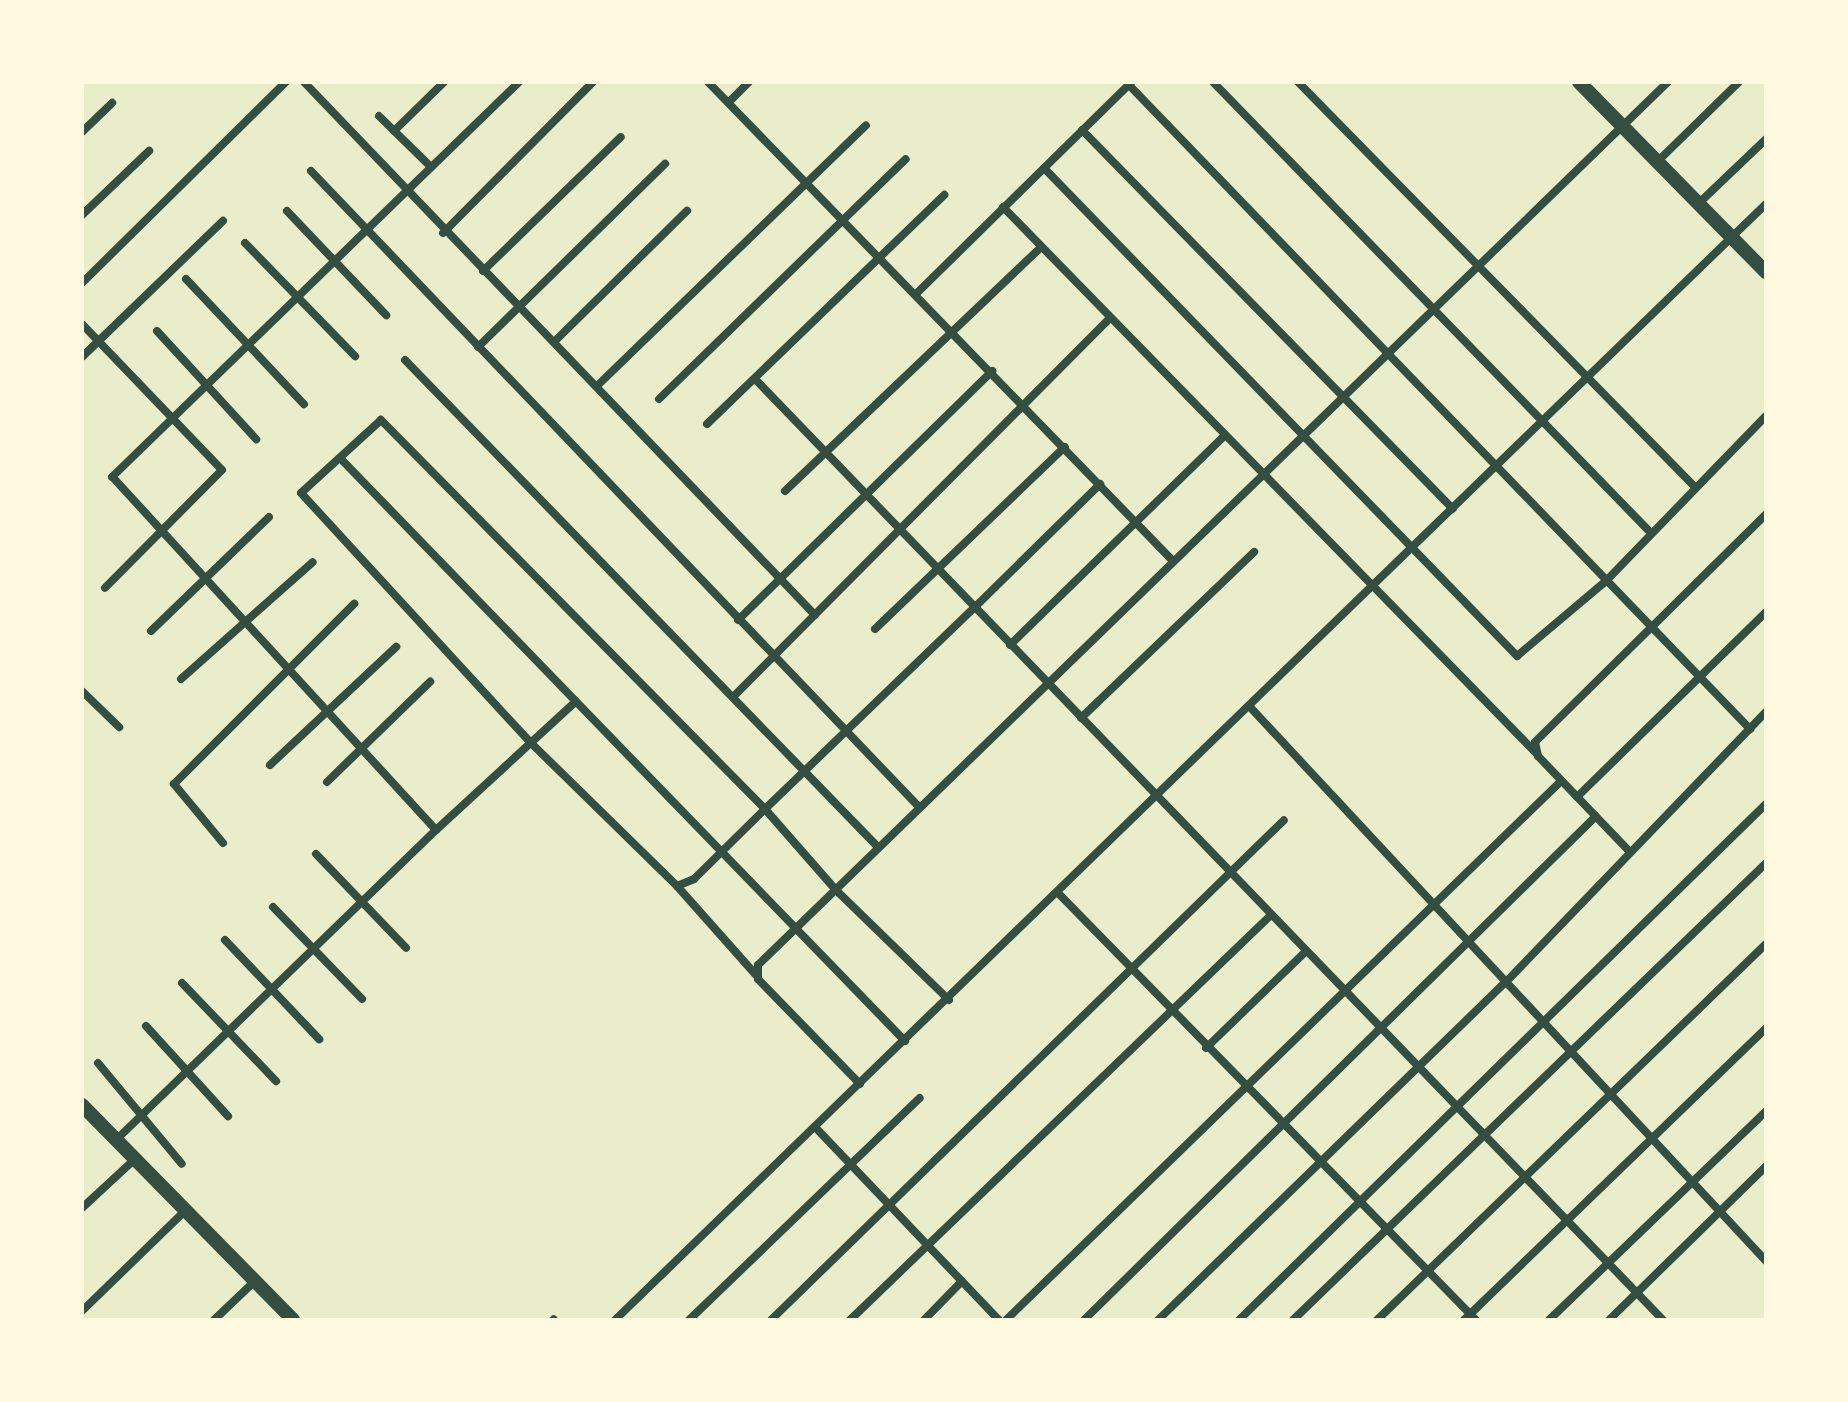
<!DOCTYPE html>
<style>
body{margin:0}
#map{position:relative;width:1848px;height:1402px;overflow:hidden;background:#e9edc9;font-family:Helvetica,sans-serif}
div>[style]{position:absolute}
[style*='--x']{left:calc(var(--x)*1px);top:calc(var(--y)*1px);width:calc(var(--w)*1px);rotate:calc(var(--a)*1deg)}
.minor>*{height:8px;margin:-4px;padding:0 4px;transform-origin:4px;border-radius:4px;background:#344e41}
.tertiary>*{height:14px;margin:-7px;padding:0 7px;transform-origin:7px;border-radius:7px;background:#344e41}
span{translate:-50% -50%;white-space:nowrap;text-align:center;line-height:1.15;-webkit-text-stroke:7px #fefae0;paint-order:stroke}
.frame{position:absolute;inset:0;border:84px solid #fefae0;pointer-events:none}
</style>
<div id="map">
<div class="minor">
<div style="--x:304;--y:82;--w:738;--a:46.21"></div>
<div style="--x:708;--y:82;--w:666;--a:45.85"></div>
<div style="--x:1213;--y:82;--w:624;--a:45.84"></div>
<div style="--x:1298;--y:82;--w:566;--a:45.57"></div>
<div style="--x:1129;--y:85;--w:895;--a:46.04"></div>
<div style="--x:729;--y:102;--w:28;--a:-45"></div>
<div style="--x:379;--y:116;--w:73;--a:44.4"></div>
<div style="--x:1082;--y:130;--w:530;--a:45.61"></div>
<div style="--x:394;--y:131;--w:70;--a:-44.4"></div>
<div style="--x:82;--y:132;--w:42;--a:-44"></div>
<div style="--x:1657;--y:162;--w:115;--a:-44.3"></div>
<div style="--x:1044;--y:168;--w:680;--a:45.89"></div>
<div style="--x:1517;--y:656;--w:115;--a:-40.1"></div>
<div style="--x:1605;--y:582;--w:231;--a:-45.9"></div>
<div style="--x:311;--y:171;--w:880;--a:46.29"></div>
<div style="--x:1698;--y:204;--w:94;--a:-43.7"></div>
<div style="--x:1003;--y:207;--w:763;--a:45.69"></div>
<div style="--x:287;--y:211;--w:144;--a:46.4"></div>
<div style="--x:82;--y:215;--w:93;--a:-43.7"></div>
<div style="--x:443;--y:233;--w:213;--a:-45.2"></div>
<div style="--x:245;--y:243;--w:158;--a:45.8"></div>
<div style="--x:483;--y:271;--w:192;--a:-44.2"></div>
<div style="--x:186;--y:279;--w:172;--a:46.7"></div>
<div style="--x:82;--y:283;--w:286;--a:-44.6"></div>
<div style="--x:918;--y:292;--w:300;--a:-44.5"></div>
<div style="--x:82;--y:324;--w:202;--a:46.2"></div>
<div style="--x:222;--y:470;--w:166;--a:134.8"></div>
<div style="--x:157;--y:331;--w:147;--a:47.5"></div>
<div style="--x:554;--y:342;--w:187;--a:-44.6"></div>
<div style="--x:478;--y:347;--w:262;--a:-44.4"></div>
<div style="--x:82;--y:357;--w:196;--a:-44"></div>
<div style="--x:405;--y:360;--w:679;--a:45.84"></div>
<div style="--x:755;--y:379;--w:1308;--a:46.02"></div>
<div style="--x:598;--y:385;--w:373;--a:-44.1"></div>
<div style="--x:659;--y:399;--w:344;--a:-44.2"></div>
<div style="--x:707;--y:424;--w:330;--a:-44"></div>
<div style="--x:340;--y:458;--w:812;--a:45.9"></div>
<div style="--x:785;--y:491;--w:354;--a:-43.6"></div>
<div style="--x:738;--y:620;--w:356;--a:-44.4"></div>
<div style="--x:875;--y:629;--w:263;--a:-43.8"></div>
<div style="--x:151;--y:631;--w:164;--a:-44"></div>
<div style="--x:1010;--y:645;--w:298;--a:-44.3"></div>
<div style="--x:181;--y:679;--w:176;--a:-41.6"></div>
<div style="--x:82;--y:691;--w:52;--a:44.2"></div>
<div style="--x:734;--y:696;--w:533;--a:-45.15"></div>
<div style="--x:1250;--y:707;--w:757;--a:47.03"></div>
<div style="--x:1081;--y:718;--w:240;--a:-43.8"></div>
<div style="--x:270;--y:765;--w:173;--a:-43.1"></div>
<div style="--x:327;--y:782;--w:144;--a:-44.2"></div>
<div style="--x:1577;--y:797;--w:264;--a:-44.4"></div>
<div style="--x:436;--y:830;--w:188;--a:-42.6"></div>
<div style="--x:223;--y:843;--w:77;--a:-129.7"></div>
<div style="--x:174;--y:784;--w:255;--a:-45"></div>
<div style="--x:1630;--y:852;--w:133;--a:-133.8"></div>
<div style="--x:1538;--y:756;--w:14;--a:-102"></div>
<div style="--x:1535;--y:742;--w:325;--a:-44.6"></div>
<div style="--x:316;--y:854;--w:130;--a:46.2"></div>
<div style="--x:677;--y:886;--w:118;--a:48.4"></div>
<div style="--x:1060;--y:895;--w:595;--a:45.61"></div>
<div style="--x:273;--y:907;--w:128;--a:45.9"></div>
<div style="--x:225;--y:940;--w:137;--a:46.5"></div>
<div style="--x:182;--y:983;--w:136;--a:46.2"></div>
<div style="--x:949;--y:1000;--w:159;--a:-135.8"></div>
<div style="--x:835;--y:889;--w:106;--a:-131.2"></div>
<div style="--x:765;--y:809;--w:547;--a:-134.63"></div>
<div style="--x:381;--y:420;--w:108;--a:137.6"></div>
<div style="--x:301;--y:493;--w:338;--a:47.4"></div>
<div style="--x:530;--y:742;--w:206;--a:44.4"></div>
<div style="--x:677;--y:886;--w:18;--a:-22"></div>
<div style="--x:694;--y:879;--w:100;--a:-44.6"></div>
<div style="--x:765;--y:809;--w:290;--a:-43.9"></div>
<div style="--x:974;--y:608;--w:177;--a:-44.5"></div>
<div style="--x:146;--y:1026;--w:122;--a:47.7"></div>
<div style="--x:1206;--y:1048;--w:139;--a:-44.1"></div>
<div style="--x:98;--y:1063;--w:131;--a:50.3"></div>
<div style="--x:860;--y:1084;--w:146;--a:-134.2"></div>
<div style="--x:758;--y:979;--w:14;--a:-90"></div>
<div style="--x:758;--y:965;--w:1268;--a:-44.14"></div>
<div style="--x:815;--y:1127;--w:267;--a:46.4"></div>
<div style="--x:116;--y:1140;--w:446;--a:-44.1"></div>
<div style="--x:436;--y:830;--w:479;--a:-132.5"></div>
<div style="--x:112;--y:477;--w:567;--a:-44.14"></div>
<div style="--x:82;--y:1208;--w:72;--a:-42.8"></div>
<div style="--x:82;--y:1311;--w:144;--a:-44.2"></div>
<div style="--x:214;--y:1320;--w:57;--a:-43.6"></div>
<div style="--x:553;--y:1320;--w:1;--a:-45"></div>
<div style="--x:615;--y:1320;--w:1603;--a:-44.12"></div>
<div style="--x:689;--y:1320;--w:320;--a:-43.9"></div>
<div style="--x:771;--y:1320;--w:716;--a:-44.26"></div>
<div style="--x:850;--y:1320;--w:584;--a:-43.89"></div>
<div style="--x:924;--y:1320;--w:54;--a:-45.7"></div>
<div style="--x:1006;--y:1320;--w:774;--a:-44.16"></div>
<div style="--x:1084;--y:1320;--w:718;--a:-44.55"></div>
<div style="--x:1158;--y:1320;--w:485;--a:-44.2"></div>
<div style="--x:1506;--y:982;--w:375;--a:-46.1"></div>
<div style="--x:1239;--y:1320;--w:738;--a:-44.4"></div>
<div style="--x:1293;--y:1320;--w:658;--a:-44.01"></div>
<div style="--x:1377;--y:1320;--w:541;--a:-44.03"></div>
<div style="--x:1464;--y:1320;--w:420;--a:-44"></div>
<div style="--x:1549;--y:1320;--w:301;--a:-43.9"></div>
<div style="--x:1609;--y:1320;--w:220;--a:-44.4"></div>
</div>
<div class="tertiary">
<div style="--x:1579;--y:82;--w:267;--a:45.5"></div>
<div style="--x:82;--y:1105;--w:301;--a:45.5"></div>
</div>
<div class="frame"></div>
</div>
